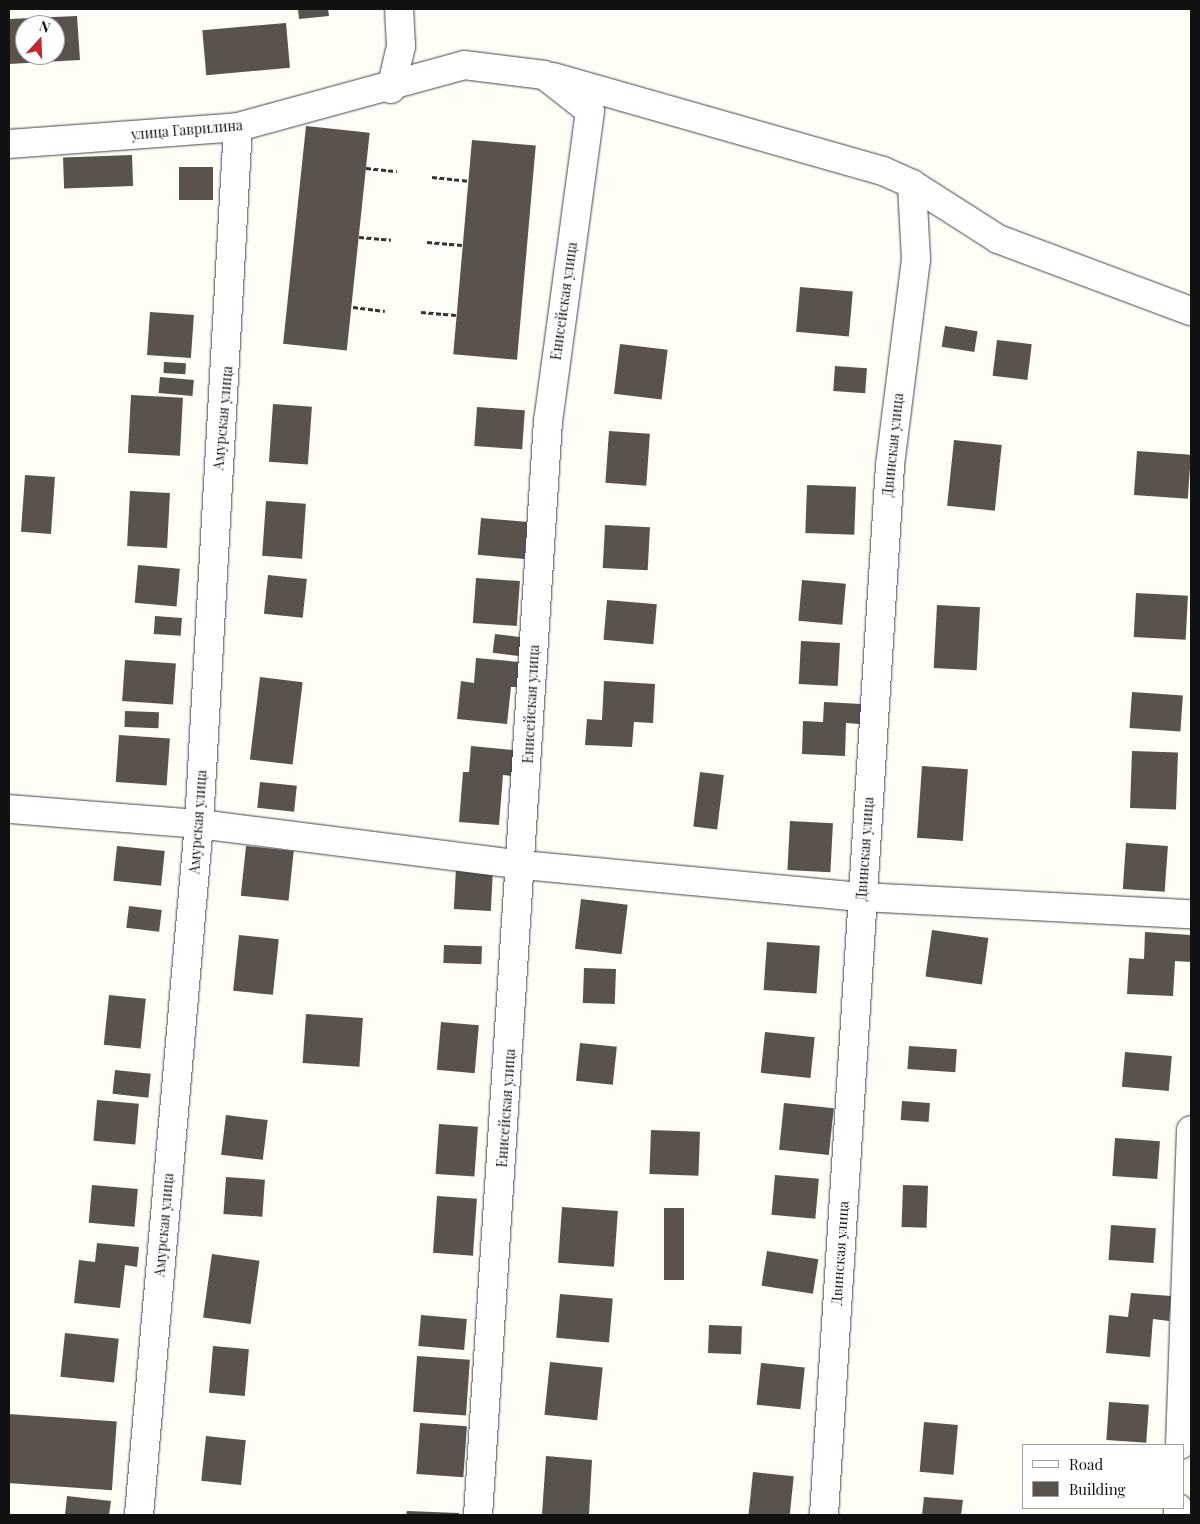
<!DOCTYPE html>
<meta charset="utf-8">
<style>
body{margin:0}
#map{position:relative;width:1200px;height:1524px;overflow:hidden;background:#fffdf5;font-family:"Playfair Display",serif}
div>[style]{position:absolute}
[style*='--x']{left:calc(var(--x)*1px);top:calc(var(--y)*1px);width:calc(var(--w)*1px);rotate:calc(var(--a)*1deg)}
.building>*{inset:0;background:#5a524d;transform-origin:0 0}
.path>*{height:3px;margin-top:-1.5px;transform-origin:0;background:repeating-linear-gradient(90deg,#333 0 5px,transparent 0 7.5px)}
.roads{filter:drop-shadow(0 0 1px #444) drop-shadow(0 0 1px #444)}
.street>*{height:28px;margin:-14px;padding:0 14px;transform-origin:14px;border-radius:14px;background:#fff}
span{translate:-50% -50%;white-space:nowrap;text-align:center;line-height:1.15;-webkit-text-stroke:5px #fff;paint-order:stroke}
.street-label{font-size:14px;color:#111}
.frame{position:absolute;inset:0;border:10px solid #111;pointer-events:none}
.legend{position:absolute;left:1022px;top:1444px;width:162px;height:65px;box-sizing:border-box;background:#fff;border:1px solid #a0a0a0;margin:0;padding:6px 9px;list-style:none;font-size:15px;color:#111}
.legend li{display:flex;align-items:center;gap:10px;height:25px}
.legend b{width:25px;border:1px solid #a0a0a0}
.north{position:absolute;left:15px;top:15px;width:50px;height:50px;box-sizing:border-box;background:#fff;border:1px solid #a0a0a0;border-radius:50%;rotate:20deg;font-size:14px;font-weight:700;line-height:20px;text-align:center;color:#111}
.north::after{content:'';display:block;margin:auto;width:18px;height:22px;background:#c4262e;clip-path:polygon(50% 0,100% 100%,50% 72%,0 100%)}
</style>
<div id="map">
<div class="building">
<div style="clip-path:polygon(298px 9px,328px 9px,329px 16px,299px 19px)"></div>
<div style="clip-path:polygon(evenodd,77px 16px,80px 60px,9px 64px,9px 19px,77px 16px,25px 25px,55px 25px,55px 55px,25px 55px,25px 25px)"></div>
<div style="left:286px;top:23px;width:45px;height:84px;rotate:85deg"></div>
<div style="left:306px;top:126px;width:64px;height:219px;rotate:6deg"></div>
<div style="left:472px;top:140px;width:64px;height:215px;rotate:5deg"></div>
<div style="left:132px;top:155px;width:31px;height:69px;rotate:88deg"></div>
<div style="left:213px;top:167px;width:33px;height:34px;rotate:90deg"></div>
<div style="left:800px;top:287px;width:53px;height:45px;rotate:5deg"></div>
<div style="left:150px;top:312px;width:44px;height:43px;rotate:4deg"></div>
<div style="left:945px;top:326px;width:33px;height:21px;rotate:9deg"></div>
<div style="left:997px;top:340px;width:35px;height:36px;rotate:7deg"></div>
<div style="left:620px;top:344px;width:48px;height:50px;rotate:7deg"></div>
<div style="left:164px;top:362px;width:22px;height:11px;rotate:3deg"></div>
<div style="left:835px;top:366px;width:32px;height:25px;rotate:4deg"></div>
<div style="left:160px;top:377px;width:34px;height:16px;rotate:5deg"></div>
<div style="left:131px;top:395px;width:52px;height:58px;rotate:3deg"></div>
<div style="left:273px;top:404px;width:39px;height:58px;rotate:4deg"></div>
<div style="left:477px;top:407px;width:48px;height:39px;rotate:4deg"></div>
<div style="left:609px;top:431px;width:41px;height:52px;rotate:4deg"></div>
<div style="left:954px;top:440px;width:48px;height:66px;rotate:6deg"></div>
<div style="left:1137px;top:451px;width:54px;height:44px;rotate:4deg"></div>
<div style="left:25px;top:475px;width:30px;height:57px;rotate:4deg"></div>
<div style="left:807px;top:485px;width:49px;height:48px;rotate:2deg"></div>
<div style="left:130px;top:491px;width:40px;height:55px;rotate:3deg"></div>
<div style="left:266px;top:501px;width:40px;height:55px;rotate:4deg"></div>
<div style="left:481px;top:518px;width:47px;height:37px;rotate:5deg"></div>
<div style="left:605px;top:525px;width:45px;height:43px;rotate:3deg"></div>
<div style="left:138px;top:565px;width:42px;height:38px;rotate:5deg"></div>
<div style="left:268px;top:575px;width:39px;height:39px;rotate:6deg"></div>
<div style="left:476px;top:578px;width:44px;height:45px;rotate:4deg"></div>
<div style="left:802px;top:580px;width:44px;height:41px;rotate:5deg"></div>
<div style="left:1136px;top:593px;width:52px;height:44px;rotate:3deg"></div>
<div style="left:607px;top:600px;width:50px;height:40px;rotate:5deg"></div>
<div style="left:937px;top:605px;width:43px;height:63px;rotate:3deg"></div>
<div style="left:155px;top:616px;width:27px;height:18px;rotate:4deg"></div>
<div style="left:495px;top:634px;width:26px;height:19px;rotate:7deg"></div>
<div style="left:801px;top:641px;width:39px;height:43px;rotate:3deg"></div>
<div style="clip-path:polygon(476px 658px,520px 662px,517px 687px,511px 687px,507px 724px,457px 719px,461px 681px,474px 683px)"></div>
<div style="left:125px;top:660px;width:51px;height:41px;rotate:4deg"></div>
<div style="left:260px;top:677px;width:43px;height:83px;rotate:7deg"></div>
<div style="clip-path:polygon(604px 681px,655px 684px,653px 723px,634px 722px,632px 747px,585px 745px,587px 719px,602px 720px)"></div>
<div style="left:1132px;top:692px;width:51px;height:36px;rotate:4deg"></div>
<div style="clip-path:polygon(824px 702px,861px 704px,860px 724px,846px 723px,845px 756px,802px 754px,803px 721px,823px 722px)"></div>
<div style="left:125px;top:711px;width:34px;height:16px;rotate:2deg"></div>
<div style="left:119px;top:735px;width:51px;height:47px;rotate:4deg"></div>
<div style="clip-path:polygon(471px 746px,514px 750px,512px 776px,503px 775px,499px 825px,459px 822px,463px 772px,469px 772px)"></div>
<div style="left:1132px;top:751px;width:46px;height:57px;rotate:2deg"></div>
<div style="left:922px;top:766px;width:46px;height:72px;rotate:4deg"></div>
<div style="left:700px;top:772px;width:24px;height:55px;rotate:7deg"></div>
<div style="left:260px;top:782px;width:37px;height:26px;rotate:6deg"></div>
<div style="left:790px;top:821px;width:43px;height:49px;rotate:3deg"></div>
<div style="left:1126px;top:843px;width:42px;height:46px;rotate:4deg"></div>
<div style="left:117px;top:846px;width:48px;height:35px;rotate:6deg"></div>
<div style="left:246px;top:846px;width:48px;height:50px;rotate:6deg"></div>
<div style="left:456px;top:868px;width:37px;height:41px;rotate:3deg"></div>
<div style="left:581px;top:899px;width:47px;height:50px;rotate:7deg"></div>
<div style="left:129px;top:906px;width:33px;height:22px;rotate:7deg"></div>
<div style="left:932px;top:930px;width:57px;height:47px;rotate:8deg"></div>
<div style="clip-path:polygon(1145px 932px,1191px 935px,1191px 962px,1175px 961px,1173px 996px,1127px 994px,1129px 958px,1144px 959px)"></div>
<div style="left:239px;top:935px;width:40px;height:56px;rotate:6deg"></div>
<div style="left:767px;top:942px;width:53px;height:48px;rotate:4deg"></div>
<div style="left:444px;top:945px;width:38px;height:18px;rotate:2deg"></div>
<div style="left:584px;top:968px;width:32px;height:35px;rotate:2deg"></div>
<div style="left:109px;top:995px;width:37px;height:50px;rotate:6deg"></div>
<div style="left:306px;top:1014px;width:57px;height:49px;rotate:4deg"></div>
<div style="left:441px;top:1022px;width:38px;height:48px;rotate:5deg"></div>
<div style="left:765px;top:1032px;width:50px;height:41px;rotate:6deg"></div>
<div style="left:580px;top:1043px;width:37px;height:38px;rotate:6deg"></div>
<div style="left:909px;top:1046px;width:48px;height:23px;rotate:4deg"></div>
<div style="left:1125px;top:1052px;width:47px;height:35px;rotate:5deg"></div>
<div style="left:115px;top:1070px;width:36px;height:24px;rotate:6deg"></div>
<div style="left:97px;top:1100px;width:42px;height:41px;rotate:5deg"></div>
<div style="left:902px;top:1101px;width:28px;height:19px;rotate:4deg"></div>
<div style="left:784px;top:1103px;width:50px;height:47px;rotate:6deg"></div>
<div style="left:226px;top:1115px;width:42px;height:40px;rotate:7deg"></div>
<div style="left:439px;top:1124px;width:39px;height:50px;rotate:4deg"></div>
<div style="left:651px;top:1130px;width:49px;height:44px;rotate:2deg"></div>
<div style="left:1115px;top:1138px;width:45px;height:38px;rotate:4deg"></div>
<div style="left:775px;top:1175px;width:44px;height:40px;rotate:5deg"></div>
<div style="left:226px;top:1177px;width:39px;height:37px;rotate:4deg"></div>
<div style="left:92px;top:1185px;width:46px;height:38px;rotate:5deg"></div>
<div style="left:903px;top:1185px;width:25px;height:42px;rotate:2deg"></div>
<div style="left:437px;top:1196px;width:40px;height:57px;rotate:4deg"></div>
<div style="left:562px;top:1207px;width:56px;height:56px;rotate:4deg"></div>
<div style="left:664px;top:1208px;width:20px;height:72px"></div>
<div style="left:1111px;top:1225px;width:45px;height:35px;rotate:4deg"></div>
<div style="clip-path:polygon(97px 1243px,139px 1247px,137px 1267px,125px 1265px,120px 1308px,74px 1303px,79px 1260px,95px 1262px)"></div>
<div style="left:767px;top:1251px;width:52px;height:35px;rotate:9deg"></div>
<div style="left:212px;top:1254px;width:48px;height:64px;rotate:8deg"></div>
<div style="clip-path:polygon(1131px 1293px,1171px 1296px,1169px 1321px,1153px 1319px,1150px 1357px,1106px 1353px,1109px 1315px,1128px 1317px)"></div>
<div style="left:560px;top:1294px;width:53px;height:44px;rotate:5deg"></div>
<div style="left:421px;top:1315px;width:46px;height:31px;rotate:5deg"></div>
<div style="left:709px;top:1325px;width:33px;height:28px;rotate:2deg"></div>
<div style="left:65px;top:1333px;width:54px;height:44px;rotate:6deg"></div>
<div style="left:213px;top:1346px;width:36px;height:47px;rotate:5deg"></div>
<div style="left:417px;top:1356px;width:53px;height:56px;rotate:4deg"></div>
<div style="left:550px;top:1362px;width:53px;height:53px;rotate:6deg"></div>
<div style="left:761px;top:1363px;width:44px;height:42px;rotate:6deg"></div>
<div style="left:1109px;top:1402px;width:40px;height:38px;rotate:4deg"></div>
<div style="left:9px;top:1414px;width:108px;height:69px;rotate:4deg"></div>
<div style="left:924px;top:1422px;width:34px;height:50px;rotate:5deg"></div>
<div style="left:420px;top:1423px;width:47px;height:51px;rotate:4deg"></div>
<div style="left:206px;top:1436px;width:40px;height:45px;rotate:6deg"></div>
<div style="clip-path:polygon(546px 1456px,592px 1460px,589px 1515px,534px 1515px,542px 1514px)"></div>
<div style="left:753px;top:1472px;width:41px;height:43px;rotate:6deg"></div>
<div style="clip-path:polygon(67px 1496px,111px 1501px,109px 1515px,65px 1515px)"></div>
<div style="clip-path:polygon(924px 1497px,963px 1500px,961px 1515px,922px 1515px)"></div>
<div style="clip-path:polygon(407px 1511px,459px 1513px,459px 1515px,406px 1515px)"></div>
</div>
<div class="path">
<div style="--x:366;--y:168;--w:31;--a:6"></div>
<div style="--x:432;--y:177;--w:36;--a:6"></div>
<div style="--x:359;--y:237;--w:32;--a:5"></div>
<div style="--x:427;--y:242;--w:35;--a:5"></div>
<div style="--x:353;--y:307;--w:32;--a:7"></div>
<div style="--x:421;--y:312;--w:35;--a:5"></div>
</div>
<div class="roads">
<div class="street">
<div style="--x:553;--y:77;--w:343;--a:15.9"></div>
<div style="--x:883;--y:171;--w:32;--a:24"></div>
<div style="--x:912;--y:184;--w:102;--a:32.6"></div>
<div style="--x:998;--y:239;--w:206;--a:20.5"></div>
<div style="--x:391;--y:89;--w:44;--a:-76.9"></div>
<div style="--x:401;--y:46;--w:37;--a:-93"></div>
<div style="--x:9;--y:144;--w:230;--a:-4.2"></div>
<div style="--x:238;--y:127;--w:234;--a:-15.3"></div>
<div style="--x:464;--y:65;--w:81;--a:7.1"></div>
<div style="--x:544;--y:75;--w:58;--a:38"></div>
<div style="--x:590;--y:111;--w:313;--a:97.7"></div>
<div style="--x:548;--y:421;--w:1096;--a:93.66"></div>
<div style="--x:9;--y:809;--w:191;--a:4.5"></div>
<div style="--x:199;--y:824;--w:326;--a:7.2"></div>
<div style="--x:522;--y:865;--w:342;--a:5.4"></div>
<div style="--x:862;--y:897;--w:329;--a:3"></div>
<div style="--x:1180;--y:1445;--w:315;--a:-88"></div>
<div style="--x:139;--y:1515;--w:694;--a:-85.04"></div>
<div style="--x:199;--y:824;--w:698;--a:-86.8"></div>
<div style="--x:824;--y:1515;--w:1052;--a:-86.4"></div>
<div style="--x:890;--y:465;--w:208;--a:-82.8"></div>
<div style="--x:916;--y:259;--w:75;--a:-93.1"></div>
<div style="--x:1178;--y:1515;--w:7;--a:-90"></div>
</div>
</div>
<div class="street-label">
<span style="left:187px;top:130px;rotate:-5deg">улица Гаврилина</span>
<span style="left:564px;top:301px;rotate:-82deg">Енисейская улица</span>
<span style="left:223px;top:418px;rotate:-85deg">Амурская улица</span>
<span style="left:893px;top:445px;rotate:-84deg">Двинская улица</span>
<span style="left:531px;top:704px;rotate:-87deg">Енисейская улица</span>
<span style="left:198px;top:822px;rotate:-86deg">Амурская улица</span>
<span style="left:865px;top:849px;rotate:-86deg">Двинская улица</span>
<span style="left:506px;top:1108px;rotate:-86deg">Енисейская улица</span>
<span style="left:164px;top:1225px;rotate:-85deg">Амурская улица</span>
<span style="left:840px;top:1253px;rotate:-86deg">Двинская улица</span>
</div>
<div class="frame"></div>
<ul class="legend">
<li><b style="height:6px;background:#fff"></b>Road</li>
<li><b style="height:14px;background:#5a524d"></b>Building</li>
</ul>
<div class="north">N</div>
</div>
